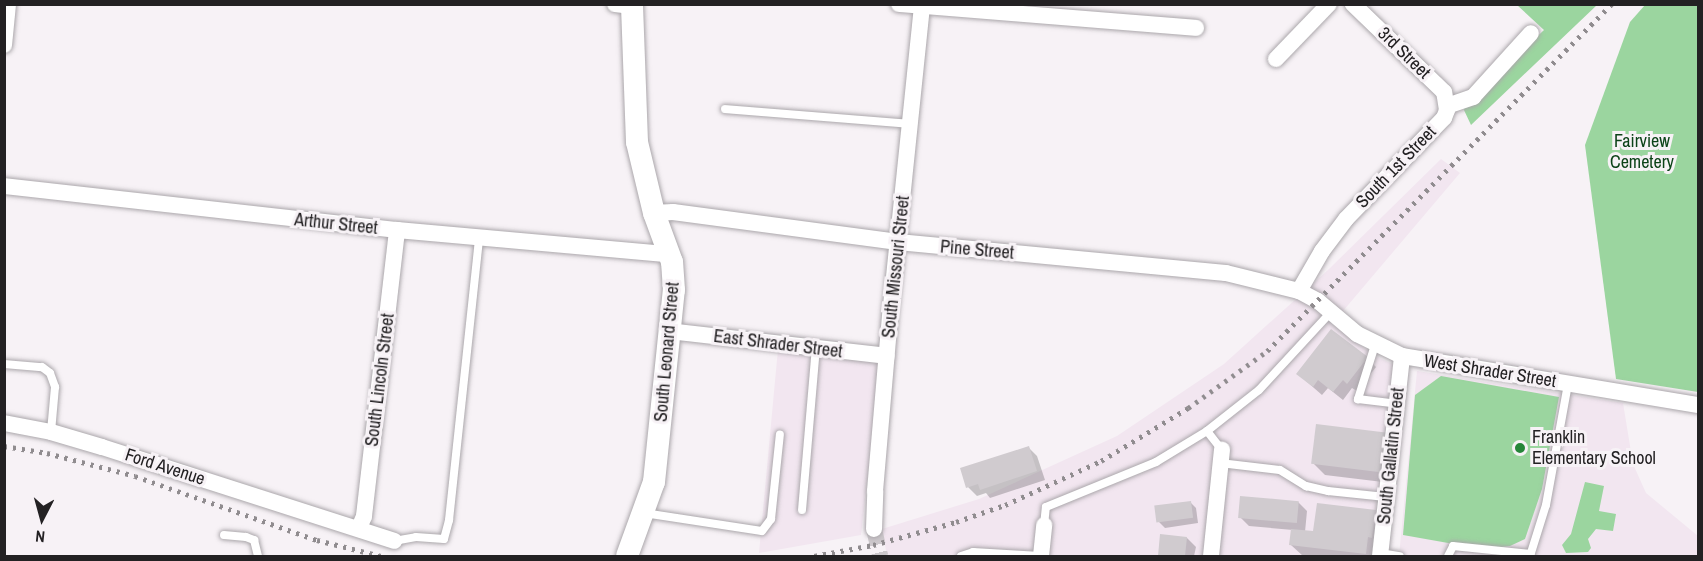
<!DOCTYPE html>
<style>
body{margin:0}
#map{position:relative;width:1703px;height:561px;overflow:hidden;background:#f7f2f6;font-family:"Archivo Narrow",sans-serif}
div>[style]{position:absolute}
[style*='--x']{left:calc(var(--x)*1px);top:calc(var(--y)*1px);width:calc(var(--w)*1px);rotate:calc(var(--a)*1deg)}
.built>*{inset:0;background:#f2e6f0}
.green>*{inset:0;background:#9bd59f}
.shadow>*{inset:0;background:#0003}
.building>*{inset:0;background:#d0cbcf;transform-origin:0 0}
.minor-tunnel>*{height:16px;margin-top:-8px;transform-origin:0;background:repeating-linear-gradient(90deg,#cdc8cc 0 16px,transparent 0 24px)}
.roads{filter:drop-shadow(0 0 2px #aba7ab) drop-shadow(0 0 2px #aba7ab)}
.service>*{height:8px;margin:-4px;padding:0 4px;transform-origin:4px;border-radius:4px;background:#fff}
.minor>*{height:16px;margin:-8px;padding:0 8px;transform-origin:8px;border-radius:8px;background:#fff}
.secondary>*{height:22px;margin:-11px;padding:0 11px;transform-origin:11px;border-radius:11px;background:#fff}
.rail>*{height:4.5px;margin-top:-2.25px;transform-origin:0;background:repeating-linear-gradient(90deg,#908c8f 0 3px,transparent 0 9px)}
.dots>*{width:16px;height:16px;translate:-50% -50%;box-sizing:border-box;border:3px solid #f7f2f6;border-radius:50%}
span{translate:-50% -50%;white-space:nowrap;text-align:center;line-height:1.15;-webkit-text-stroke:6px #f7f2f6;paint-order:stroke}
.street-label{font-size:18px;color:#232123}
.park-label{font-size:18px;color:#0c4318}
.poi-label{font-size:18px;color:#232123}
.left{translate:0 -50%;text-align:left}
.frame{position:absolute;inset:0;border:6px solid #232123;pointer-events:none}
.north{position:absolute;left:12px;top:489px;width:60px;height:60px;-webkit-text-stroke:4px #f7f2f6;paint-order:stroke;rotate:186deg;font-size:16px;font-weight:700;line-height:24px;text-align:center;color:#232123}
.north::after{content:'';display:block;margin:auto;width:21px;height:27px;background:#232123;clip-path:polygon(50% 0,100% 100%,50% 72%,0 100%)}
</style>
<div id="map">
<div class="built">
<div style="clip-path:polygon(1441px 159px,1460px 173px,1332px 324px,1375px 356px,1395px 365px,1371px 556px,887px 556px,882px 529px,979px 499px,1117px 436px,1224px 364px,1328px 270px)"></div>
<div style="clip-path:polygon(778px 349px,881px 363px,861px 535px,759px 553px)"></div>
<div style="clip-path:polygon(1417px 371px,1623px 403px,1633px 464px,1646px 493px,1698px 536px,1698px 556px,1399px 556px)"></div>
</div>
<div class="green">
<div style="clip-path:polygon(1517px 5px,1597px 5px,1471px 125px,1463px 108px,1544px 30px)"></div>
<div style="clip-path:polygon(1645px 5px,1698px 5px,1698px 392px,1616px 379px,1585px 145px,1630px 22px)"></div>
<div style="clip-path:polygon(1441px 376px,1559px 397px,1542px 489px,1525px 539px,1510px 546px,1482px 549px,1403px 535px,1415px 395px)"></div>
<div style="clip-path:polygon(1585px 482px,1604px 486px,1599px 511px,1616px 514px,1613px 531px,1596px 529px,1588px 539px,1591px 548px,1588px 552px,1566px 553px,1562px 545px,1571px 534px)"></div>
</div>
<div class="shadow">
<div style="clip-path:polygon(1367px 358px,1376px 367px,1357px 391px,1352px 388px,1343px 400px,1328px 388px,1322px 395px,1298px 374px)"></div>
<div style="clip-path:polygon(1384px 434px,1396px 446px,1391px 483px,1325px 475px,1313px 463px)"></div>
<div style="clip-path:polygon(1028px 447px,1037px 456px,1045px 480px,990px 498px,986px 493px,977px 496px,968px 487px)"></div>
<div style="clip-path:polygon(1190px 502px,1196px 508px,1198px 523px,1165px 528px,1159px 522px)"></div>
<div style="clip-path:polygon(1298px 502px,1307px 511px,1305px 532px,1315px 533px,1375px 512px,1387px 523px,1378px 556px,1303px 556px,1291px 545px,1293px 530px,1249px 526px,1240px 517px)"></div>
<div style="clip-path:polygon(1162px 535px,1187px 538px,1196px 547px,1194px 556px,1159px 556px)"></div>
</div>
<div class="building">
<div style="clip-path:polygon(1331px 329px,1368px 357px,1347px 384px,1343px 380px,1333px 392px,1318px 380px,1313px 387px,1296px 374px)"></div>
<div style="left:1316px;top:424px;width:70px;height:40px;rotate:7deg"></div>
<div style="clip-path:polygon(1029px 446px,1037px 471px,980px 490px,978px 484px,966px 488px,960px 468px)"></div>
<div style="left:1240px;top:496px;width:59px;height:22px;rotate:5deg"></div>
<div style="left:1191px;top:501px;width:17px;height:37px;rotate:83deg"></div>
<div style="clip-path:polygon(1317px 503px,1376px 510px,1372px 538px,1368px 537px,1366px 554px,1289px 545px,1291px 529px,1313px 531px)"></div>
<div style="clip-path:polygon(1160px 534px,1187px 537px,1185px 556px,1158px 556px)"></div>
</div>
<div class="minor-tunnel">
<div style="--x:874;--y:529;--w:28;--a:77"></div>
</div>
<div class="roads">
<div class="service">
<div style="--x:725;--y:109;--w:186;--a:4.6"></div>
<div style="--x:1375;--y:345;--w:57;--a:107.5"></div>
<div style="--x:1358;--y:399;--w:38;--a:7"></div>
<div style="--x:4;--y:364;--w:38;--a:5"></div>
<div style="--x:42;--y:367;--w:10;--a:37"></div>
<div style="--x:50;--y:373;--w:15;--a:70"></div>
<div style="--x:55;--y:387;--w:45;--a:95.1"></div>
<div style="--x:1207;--y:431;--w:24;--a:52"></div>
<div style="--x:1220;--y:463;--w:60;--a:6.7"></div>
<div style="--x:1280;--y:470;--w:31;--a:32"></div>
<div style="--x:1306;--y:486;--w:23;--a:13"></div>
<div style="--x:1328;--y:491;--w:58;--a:5.9"></div>
<div style="--x:802;--y:510;--w:163;--a:-85.1"></div>
<div style="--x:644;--y:513;--w:119;--a:8.7"></div>
<div style="--x:762;--y:531;--w:15;--a:-53"></div>
<div style="--x:771;--y:519;--w:85;--a:-84"></div>
<div style="--x:1044;--y:525;--w:18;--a:-84"></div>
<div style="--x:1046;--y:507;--w:119;--a:-22.2"></div>
<div style="--x:1156;--y:462;--w:60;--a:-31.3"></div>
<div style="--x:1207;--y:431;--w:66;--a:-38.3"></div>
<div style="--x:1259;--y:390;--w:106;--a:-47.3"></div>
<div style="--x:224;--y:535;--w:22;--a:5"></div>
<div style="--x:246;--y:537;--w:9;--a:21"></div>
<div style="--x:254;--y:540;--w:16;--a:76"></div>
<div style="--x:394;--y:541;--w:22;--a:-10"></div>
<div style="--x:416;--y:537;--w:28;--a:4"></div>
<div style="--x:444;--y:539;--w:20;--a:-75"></div>
<div style="--x:449;--y:520;--w:285;--a:-83.9"></div>
<div style="--x:1380;--y:553;--w:20;--a:9"></div>
<div style="--x:961;--y:556;--w:13;--a:-18"></div>
<div style="--x:973;--y:552;--w:67;--a:3.4"></div>
<div style="--x:1448;--y:556;--w:11;--a:-63"></div>
<div style="--x:1453;--y:546;--w:78;--a:5.9"></div>
<div style="--x:1530;--y:556;--w:53;--a:-72.6"></div>
<div style="--x:1546;--y:505;--w:123;--a:-79.7"></div>
</div>
<div class="minor">
<div style="--x:615;--y:4;--w:17;--a:7"></div>
<div style="--x:899;--y:4;--w:298;--a:4.6"></div>
<div style="--x:4;--y:45;--w:41;--a:-84.4"></div>
<div style="--x:1276;--y:59;--w:76;--a:-46.1"></div>
<div style="--x:1447;--y:106;--w:28;--a:-19"></div>
<div style="--x:1473;--y:97;--w:86;--a:-47.8"></div>
<div style="--x:4;--y:186;--w:395;--a:6.4"></div>
<div style="--x:397;--y:230;--w:272;--a:5.1"></div>
<div style="--x:654;--y:213;--w:19;--a:-3"></div>
<div style="--x:673;--y:212;--w:227;--a:7.6"></div>
<div style="--x:898;--y:242;--w:329;--a:5.4"></div>
<div style="--x:1226;--y:273;--w:75;--a:13.9"></div>
<div style="--x:1299;--y:291;--w:21;--a:28"></div>
<div style="--x:1318;--y:301;--w:51;--a:40.2"></div>
<div style="--x:1357;--y:334;--w:50;--a:26.1"></div>
<div style="--x:1402;--y:356;--w:300;--a:9.4"></div>
<div style="--x:1299;--y:291;--w:46;--a:-60.1"></div>
<div style="--x:1322;--y:251;--w:40;--a:-53"></div>
<div style="--x:1346;--y:219;--w:141;--a:-45.9"></div>
<div style="--x:1444;--y:118;--w:9;--a:-69"></div>
<div style="--x:1447;--y:110;--w:18;--a:-99"></div>
<div style="--x:1444;--y:92;--w:127;--a:-136"></div>
<div style="--x:669;--y:331;--w:219;--a:6.5"></div>
<div style="--x:4;--y:423;--w:48;--a:10.8"></div>
<div style="--x:51;--y:432;--w:53;--a:16.4"></div>
<div style="--x:102;--y:447;--w:307;--a:17.8"></div>
<div style="--x:359;--y:528;--w:13;--a:-67"></div>
<div style="--x:364;--y:516;--w:288;--a:-83.4"></div>
<div style="--x:874;--y:529;--w:38;--a:-88"></div>
<div style="--x:875;--y:491;--w:186;--a:-85.1"></div>
<div style="--x:891;--y:306;--w:304;--a:-84.1"></div>
<div style="--x:1041;--y:556;--w:31;--a:-84"></div>
<div style="--x:1211;--y:556;--w:107;--a:-84.1"></div>
<div style="--x:1380;--y:556;--w:201;--a:-83.7"></div>
</div>
<div class="secondary">
<div style="--x:627;--y:556;--w:79;--a:-70"></div>
<div style="--x:654;--y:482;--w:193;--a:-84.1"></div>
<div style="--x:674;--y:290;--w:28;--a:-94"></div>
<div style="--x:672;--y:262;--w:52;--a:-110.2"></div>
<div style="--x:654;--y:213;--w:73;--a:-103.5"></div>
<div style="--x:637;--y:142;--w:138;--a:-92.1"></div>
</div>
</div>
<div class="rail">
<div style="--x:4;--y:446;--w:44;--a:9.2"></div>
<div style="--x:47;--y:453;--w:91;--a:14.6"></div>
<div style="--x:135;--y:476;--w:193;--a:19.4"></div>
<div style="--x:317;--y:540;--w:66;--a:14"></div>
<div style="--x:814;--y:556;--w:60;--a:-10.6"></div>
<div style="--x:873;--y:545;--w:86;--a:-15.5"></div>
<div style="--x:956;--y:522;--w:52;--a:-19.1"></div>
<div style="--x:1005;--y:505;--w:106;--a:-24.6"></div>
<div style="--x:1101;--y:461;--w:102;--a:-31.3"></div>
<div style="--x:1188;--y:408;--w:97;--a:-35.8"></div>
<div style="--x:1267;--y:351;--w:489;--a:-45.2"></div>
</div>
<div class="dots">
<div style="left:1520px;top:448px;background:#268639"></div>
</div>
<div class="street-label">
<span style="left:1404px;top:53px;rotate:44deg">3rd Street</span>
<span style="left:1396px;top:167px;rotate:-46deg">South 1st Street</span>
<span style="left:336px;top:224px;rotate:6deg">Arthur Street</span>
<span style="left:977px;top:250px;rotate:5deg">Pine Street</span>
<span style="left:896px;top:267px;rotate:-84deg">South Missouri Street</span>
<span style="left:778px;top:344px;rotate:7deg">East Shrader Street</span>
<span style="left:667px;top:352px;rotate:-85deg">South Leonard Street</span>
<span style="left:1490px;top:371px;rotate:9deg">West Shrader Street</span>
<span style="left:380px;top:380px;rotate:-83deg">South Lincoln Street</span>
<span style="left:1391px;top:456px;rotate:-84deg">South Gallatin Street</span>
<span style="left:165px;top:467px;rotate:18deg">Ford Avenue</span>
</div>
<div class="park-label">
<span style="left:1642px;top:152px">Fairview<br>Cemetery</span>
</div>
<div class="poi-label">
<span class="left" style="left:1532px;top:448px">Franklin<br>Elementary School</span>
</div>
<div class="frame"></div>
<div class="north">N</div>
</div>
